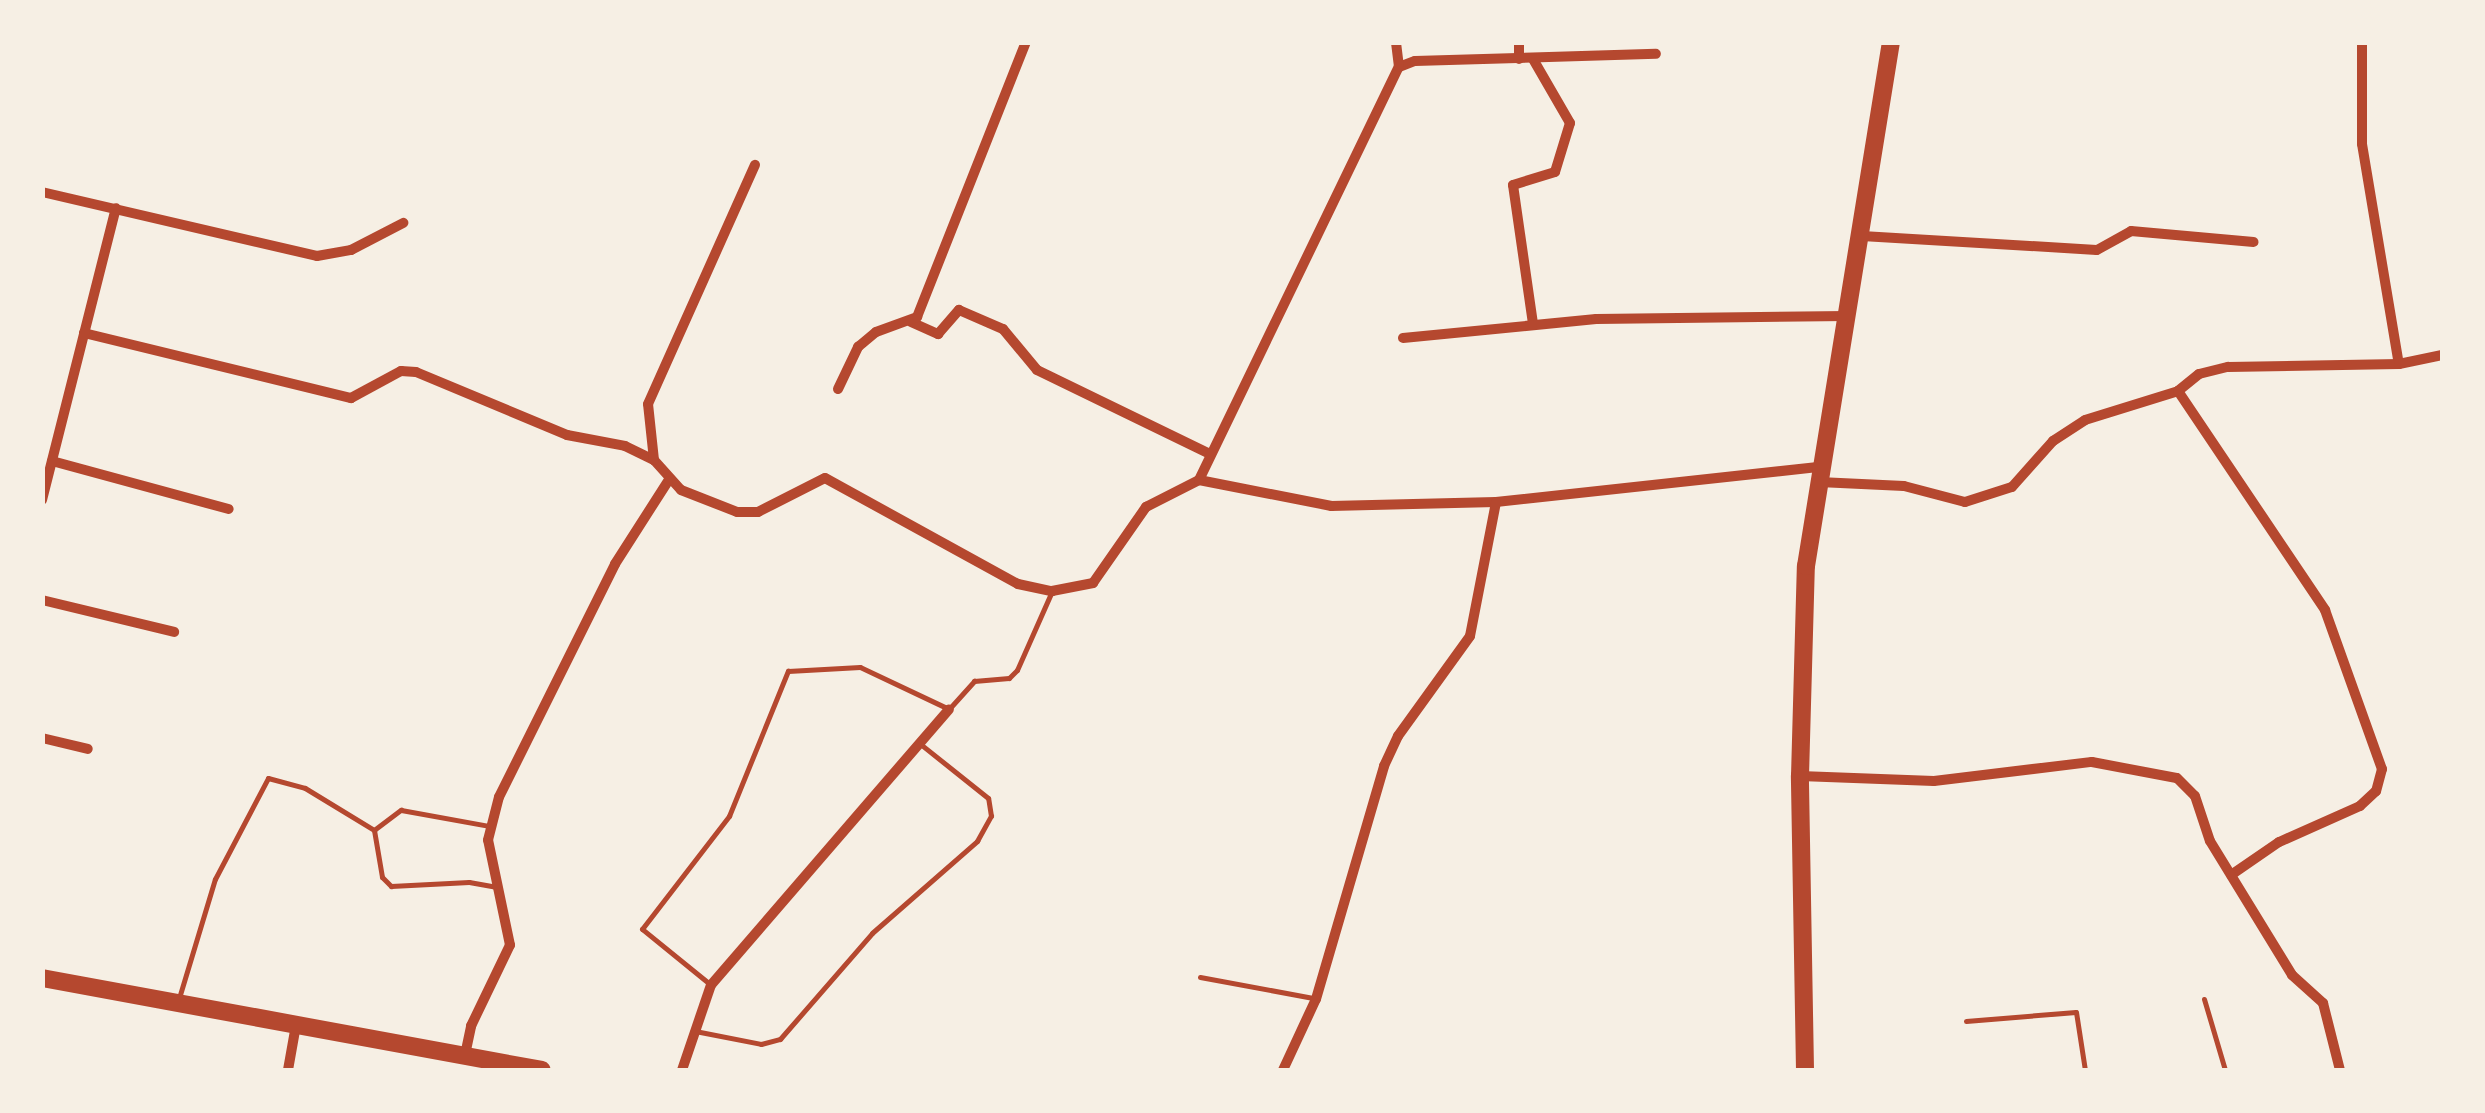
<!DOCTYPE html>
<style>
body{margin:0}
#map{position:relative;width:2485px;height:1113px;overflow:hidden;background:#f6efe4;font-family:"Noto Serif",serif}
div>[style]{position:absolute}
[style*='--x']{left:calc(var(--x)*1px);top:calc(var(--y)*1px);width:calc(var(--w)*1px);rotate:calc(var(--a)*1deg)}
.service>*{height:5px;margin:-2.5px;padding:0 2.5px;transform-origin:2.5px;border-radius:2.5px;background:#b5482f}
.minor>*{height:10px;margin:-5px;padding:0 5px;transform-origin:5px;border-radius:5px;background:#b5482f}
.primary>*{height:18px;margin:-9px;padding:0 9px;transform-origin:9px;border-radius:9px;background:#b5482f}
span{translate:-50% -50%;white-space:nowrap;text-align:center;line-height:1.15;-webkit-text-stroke:9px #f6efe4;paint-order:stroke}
.frame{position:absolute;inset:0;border:45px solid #f6efe4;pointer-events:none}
</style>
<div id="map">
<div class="service">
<div style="--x:374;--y:830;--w:48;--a:80.3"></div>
<div style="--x:382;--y:877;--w:13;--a:45"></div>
<div style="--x:391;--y:886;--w:78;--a:-2.9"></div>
<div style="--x:469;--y:882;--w:27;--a:10"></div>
<div style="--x:1200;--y:977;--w:115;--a:10.5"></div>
<div style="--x:711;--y:985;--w:89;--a:-140.9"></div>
<div style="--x:642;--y:929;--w:143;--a:-52.4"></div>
<div style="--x:729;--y:816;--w:157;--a:-67.9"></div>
<div style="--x:788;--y:671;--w:72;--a:-3.2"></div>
<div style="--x:860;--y:667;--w:98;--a:25.3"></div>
<div style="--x:949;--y:709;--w:38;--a:-48"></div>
<div style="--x:974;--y:681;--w:35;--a:-5"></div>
<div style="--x:1009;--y:678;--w:11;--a:-45"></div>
<div style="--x:1017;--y:670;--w:86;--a:-66.1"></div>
<div style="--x:179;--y:998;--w:124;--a:-73.2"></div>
<div style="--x:215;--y:879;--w:114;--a:-62.3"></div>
<div style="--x:268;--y:778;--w:38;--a:15"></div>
<div style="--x:305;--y:788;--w:81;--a:31.3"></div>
<div style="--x:374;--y:830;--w:34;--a:-37"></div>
<div style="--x:401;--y:810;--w:89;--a:10.3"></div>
<div style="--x:2204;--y:999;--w:74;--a:73.5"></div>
<div style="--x:1966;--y:1021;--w:110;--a:-4.7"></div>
<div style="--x:2076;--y:1012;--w:59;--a:81.2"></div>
<div style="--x:695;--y:1031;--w:67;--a:11.1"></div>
<div style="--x:761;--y:1044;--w:20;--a:-15"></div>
<div style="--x:780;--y:1039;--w:140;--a:-49"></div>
<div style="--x:872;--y:933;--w:140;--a:-41.2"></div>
<div style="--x:977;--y:841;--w:29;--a:-61"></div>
<div style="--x:991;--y:816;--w:18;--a:-99"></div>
<div style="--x:988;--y:798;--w:88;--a:-141.4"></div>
</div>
<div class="minor">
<div style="--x:1519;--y:42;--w:17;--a:90"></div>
<div style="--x:2362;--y:42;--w:102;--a:90"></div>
<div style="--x:2362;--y:144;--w:223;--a:80.5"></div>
<div style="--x:1533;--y:59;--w:74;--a:60"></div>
<div style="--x:1570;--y:123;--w:51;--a:107"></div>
<div style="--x:1555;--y:172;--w:44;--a:162.8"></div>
<div style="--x:1513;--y:185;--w:140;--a:81.8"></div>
<div style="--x:1399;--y:67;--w:17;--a:-21"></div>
<div style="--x:1415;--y:61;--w:241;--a:-1.7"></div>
<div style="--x:42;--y:192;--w:282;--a:13.1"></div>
<div style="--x:317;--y:256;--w:35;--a:-10"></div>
<div style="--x:351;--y:250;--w:59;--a:-27.4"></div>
<div style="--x:1862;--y:236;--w:235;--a:3.4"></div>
<div style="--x:2097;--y:250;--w:39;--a:-29"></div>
<div style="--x:2131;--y:231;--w:123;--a:5.1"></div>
<div style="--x:911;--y:322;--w:30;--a:24"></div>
<div style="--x:938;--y:334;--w:32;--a:-49"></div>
<div style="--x:959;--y:310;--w:48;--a:23.4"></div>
<div style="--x:1003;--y:329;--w:53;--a:50.3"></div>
<div style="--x:1037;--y:370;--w:190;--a:25.9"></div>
<div style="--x:84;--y:333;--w:275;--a:13.7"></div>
<div style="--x:351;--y:398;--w:57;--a:-28.4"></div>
<div style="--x:401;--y:371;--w:15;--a:4"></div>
<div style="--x:416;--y:372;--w:164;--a:22.6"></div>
<div style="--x:567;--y:435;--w:59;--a:10.7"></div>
<div style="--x:625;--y:446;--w:32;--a:26"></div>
<div style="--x:654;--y:460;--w:40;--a:48"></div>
<div style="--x:681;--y:490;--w:60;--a:21.4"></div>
<div style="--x:737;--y:512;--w:21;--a:0"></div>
<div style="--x:758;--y:512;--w:75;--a:-26.9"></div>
<div style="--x:825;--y:478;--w:220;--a:28.8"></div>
<div style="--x:1018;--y:584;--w:35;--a:12"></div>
<div style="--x:1052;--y:591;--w:42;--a:-11"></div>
<div style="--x:1093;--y:583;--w:93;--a:-55.1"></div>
<div style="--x:1146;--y:507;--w:59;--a:-27"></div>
<div style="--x:1199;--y:480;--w:135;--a:11.1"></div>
<div style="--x:1331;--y:506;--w:165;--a:-1.4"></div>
<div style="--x:1496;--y:502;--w:326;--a:-6.2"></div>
<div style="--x:1403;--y:338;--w:194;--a:-5.6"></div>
<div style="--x:1596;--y:319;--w:251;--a:-0.7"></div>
<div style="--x:838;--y:389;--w:47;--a:-64.5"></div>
<div style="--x:858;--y:347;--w:23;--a:-40"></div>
<div style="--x:876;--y:332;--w:44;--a:-20.1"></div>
<div style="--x:917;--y:317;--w:296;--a:-68.4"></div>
<div style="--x:2178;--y:391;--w:264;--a:56.1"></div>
<div style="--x:2325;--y:610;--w:169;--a:70.3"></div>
<div style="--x:2382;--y:769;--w:23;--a:105"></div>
<div style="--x:2376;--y:791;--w:22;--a:137"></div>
<div style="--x:2360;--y:806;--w:89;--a:156"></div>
<div style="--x:2279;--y:842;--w:58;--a:145.5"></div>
<div style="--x:654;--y:460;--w:56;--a:-96.1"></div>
<div style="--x:648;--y:404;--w:262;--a:-65.9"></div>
<div style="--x:52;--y:461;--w:183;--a:15.2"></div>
<div style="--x:1199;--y:480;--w:459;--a:-64.2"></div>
<div style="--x:1399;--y:67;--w:25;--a:-97"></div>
<div style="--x:1819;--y:482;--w:85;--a:2.7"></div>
<div style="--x:1904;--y:486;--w:63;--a:14.7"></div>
<div style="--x:1965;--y:502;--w:49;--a:-17.7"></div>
<div style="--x:2012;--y:487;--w:62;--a:-48.3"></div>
<div style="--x:2053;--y:441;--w:38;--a:-33"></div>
<div style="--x:2085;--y:420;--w:97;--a:-17.3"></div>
<div style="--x:2178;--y:391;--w:27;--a:-39"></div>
<div style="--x:2199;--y:374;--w:30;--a:-14"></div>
<div style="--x:2228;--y:367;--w:171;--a:-1"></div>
<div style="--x:2399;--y:364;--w:44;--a:-11.8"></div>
<div style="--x:42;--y:500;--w:301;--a:-75.8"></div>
<div style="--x:42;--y:600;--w:136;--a:13.6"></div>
<div style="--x:42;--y:738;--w:47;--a:13.4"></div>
<div style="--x:1800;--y:776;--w:134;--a:2.1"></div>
<div style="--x:1934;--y:781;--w:159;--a:-6.9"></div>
<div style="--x:2092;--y:762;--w:86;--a:10.7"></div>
<div style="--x:2177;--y:778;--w:25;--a:45"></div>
<div style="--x:2195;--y:796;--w:47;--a:71.6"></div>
<div style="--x:2210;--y:841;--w:157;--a:58.5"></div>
<div style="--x:2292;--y:975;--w:42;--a:42.1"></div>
<div style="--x:2323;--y:1003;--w:69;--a:75.8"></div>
<div style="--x:465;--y:1055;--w:30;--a:-78"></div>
<div style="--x:471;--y:1026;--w:90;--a:-64.3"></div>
<div style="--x:510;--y:945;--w:107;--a:-101.8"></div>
<div style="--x:488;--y:840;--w:44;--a:-75.7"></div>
<div style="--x:499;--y:797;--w:260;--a:-63.5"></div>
<div style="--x:615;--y:564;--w:98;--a:-57.4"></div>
<div style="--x:288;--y:1070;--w:46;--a:-79.9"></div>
<div style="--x:682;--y:1070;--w:90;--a:-71.2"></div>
<div style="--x:711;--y:985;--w:364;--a:-49.2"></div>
<div style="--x:1283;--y:1070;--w:78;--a:-65.1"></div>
<div style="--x:1316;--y:999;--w:243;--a:-73.7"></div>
<div style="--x:1384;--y:766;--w:33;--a:-65"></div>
<div style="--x:1398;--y:736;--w:123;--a:-54.2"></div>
<div style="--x:1470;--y:636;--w:136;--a:-79"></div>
</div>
<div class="primary">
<div style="--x:42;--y:978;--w:508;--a:10.43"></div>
<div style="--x:1805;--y:1070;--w:294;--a:-91"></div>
<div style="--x:1800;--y:776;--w:210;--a:-88.4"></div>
<div style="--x:1806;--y:566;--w:531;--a:-80.79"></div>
</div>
<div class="frame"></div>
</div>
